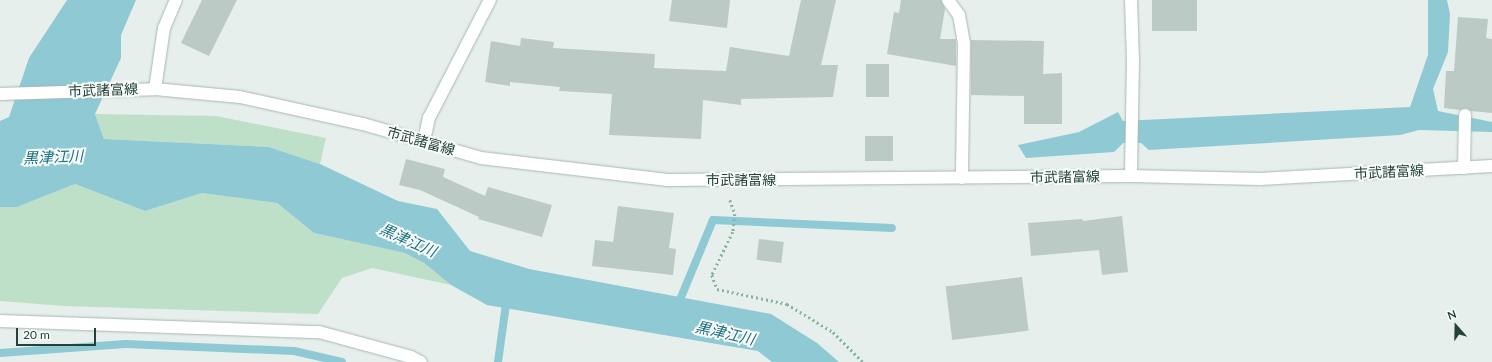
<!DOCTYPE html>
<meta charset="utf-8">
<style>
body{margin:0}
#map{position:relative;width:1492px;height:362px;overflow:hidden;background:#e6efeb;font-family:Lato,"Noto Sans JP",sans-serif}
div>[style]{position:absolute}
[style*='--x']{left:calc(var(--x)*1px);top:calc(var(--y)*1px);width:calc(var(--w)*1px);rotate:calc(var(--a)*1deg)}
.green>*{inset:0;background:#bfe0c8}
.water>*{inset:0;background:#8ec9d4}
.stream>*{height:8px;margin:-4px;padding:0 4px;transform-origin:4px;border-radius:4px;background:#8ec9d4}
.building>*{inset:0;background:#bbcac4;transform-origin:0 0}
.path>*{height:2.5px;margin-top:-1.25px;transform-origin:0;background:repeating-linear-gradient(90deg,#86b3a5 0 2px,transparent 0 5px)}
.roads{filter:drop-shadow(0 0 1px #a8b8b2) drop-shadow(0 0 1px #a8b8b2)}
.lane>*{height:12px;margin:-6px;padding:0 6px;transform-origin:6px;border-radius:6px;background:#fff}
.street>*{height:12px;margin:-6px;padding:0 6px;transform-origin:6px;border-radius:6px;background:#fff}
.secondary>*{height:12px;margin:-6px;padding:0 6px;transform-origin:6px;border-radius:6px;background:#fff}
span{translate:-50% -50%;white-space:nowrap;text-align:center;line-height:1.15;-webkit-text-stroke:4px #f7fbf9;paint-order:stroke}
.street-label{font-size:14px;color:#24423a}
.water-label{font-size:15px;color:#1c6f80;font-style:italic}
.north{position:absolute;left:1436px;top:306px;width:40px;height:40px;-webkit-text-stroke:3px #f7fbf9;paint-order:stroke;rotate:340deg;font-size:11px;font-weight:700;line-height:16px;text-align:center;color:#24423a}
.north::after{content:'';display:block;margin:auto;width:14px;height:18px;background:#24423a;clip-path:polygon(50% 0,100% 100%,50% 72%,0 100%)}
.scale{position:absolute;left:16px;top:328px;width:80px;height:18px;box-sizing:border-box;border:2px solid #24423a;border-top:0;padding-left:5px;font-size:12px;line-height:14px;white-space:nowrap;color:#24423a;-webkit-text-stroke:3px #f7fbf9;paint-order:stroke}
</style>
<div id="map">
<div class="green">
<div style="clip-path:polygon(95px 114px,216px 116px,326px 138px,320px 164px,269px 147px,104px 139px)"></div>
<div style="clip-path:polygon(75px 184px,145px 211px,202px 193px,277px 203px,314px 233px,405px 253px,424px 263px,451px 285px,372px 268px,342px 278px,318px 314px,64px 306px,0 301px,0 207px,17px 207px)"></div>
</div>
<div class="water">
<div style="clip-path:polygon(67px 0,136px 0,121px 35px,121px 58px,95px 114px,104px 139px,269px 147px,320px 164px,398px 201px,437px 209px,470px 251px,529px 269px,771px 314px,817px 343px,839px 362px,772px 362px,758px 351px,487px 305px,451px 285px,424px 263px,405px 253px,314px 233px,277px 203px,202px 193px,145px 211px,75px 184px,17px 207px,0 207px,0 121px,9px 117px,29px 58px)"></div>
<div style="clip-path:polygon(1428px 0,1447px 0,1450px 14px,1448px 52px,1433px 89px,1438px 111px,1492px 122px,1492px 132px,1419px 130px,1400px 135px,1149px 150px,1141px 143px,1123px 143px,1114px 152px,1026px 158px,1018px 145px,1079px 132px,1118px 112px,1123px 121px,1410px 107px,1428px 55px)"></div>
</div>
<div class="stream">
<div style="--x:677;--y:307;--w:94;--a:-67.5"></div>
<div style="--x:713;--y:220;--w:179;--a:2.6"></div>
<div style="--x:0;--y:353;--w:126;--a:-4.1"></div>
<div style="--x:126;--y:344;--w:168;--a:2.4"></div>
<div style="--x:294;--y:351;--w:49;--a:12.9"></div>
<div style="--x:498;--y:362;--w:66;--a:-82.1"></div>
</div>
<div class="building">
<div style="clip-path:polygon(202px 0,237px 0,209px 56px,181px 43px)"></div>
<div style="clip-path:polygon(672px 0,730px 0,727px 28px,669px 21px)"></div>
<div style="clip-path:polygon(801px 0,836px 0,821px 65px,838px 65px,833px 97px,741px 99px,741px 105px,703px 100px,701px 139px,609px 135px,612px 94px,559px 91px,560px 87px,510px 82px,510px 86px,485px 82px,491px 41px,520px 46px,521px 38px,554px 42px,553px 48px,655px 54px,654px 68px,726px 71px,730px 47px,789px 56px)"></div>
<div style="clip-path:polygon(901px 0,941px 0,945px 9px,940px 39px,956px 39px,956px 66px,887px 54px,894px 12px,899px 13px)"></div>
<div style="left:1152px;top:0;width:45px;height:31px"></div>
<div style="clip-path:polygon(1458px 17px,1488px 19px,1486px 38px,1492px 39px,1492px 113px,1471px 111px,1466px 108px,1460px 110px,1444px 108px,1446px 71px,1454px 71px)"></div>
<div style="clip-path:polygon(971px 40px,1044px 41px,1043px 74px,1062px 73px,1062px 124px,1024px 124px,1024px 96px,971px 95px)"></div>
<div style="left:866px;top:64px;width:23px;height:33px"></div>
<div style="left:865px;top:136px;width:28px;height:25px"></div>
<div style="clip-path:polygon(406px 159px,445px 169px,443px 177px,485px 196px,488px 187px,552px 205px,542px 237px,478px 219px,479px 217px,420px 190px,399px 185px)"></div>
<div style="clip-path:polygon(618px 206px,674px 213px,669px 248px,676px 249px,673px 275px,592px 266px,595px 240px,613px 242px)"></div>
<div style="clip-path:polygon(1122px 216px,1128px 272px,1102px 275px,1099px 250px,1031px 256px,1028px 223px,1082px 219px,1083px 221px)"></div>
<div style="left:759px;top:239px;width:25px;height:21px;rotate:7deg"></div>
<div style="left:1022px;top:277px;width:54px;height:77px;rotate:83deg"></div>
</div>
<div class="path">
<div style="--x:730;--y:200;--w:15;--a:70"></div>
<div style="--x:735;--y:214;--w:18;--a:96"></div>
<div style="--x:733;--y:232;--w:48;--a:116"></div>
<div style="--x:712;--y:275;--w:15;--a:70"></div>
<div style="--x:717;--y:289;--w:72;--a:12.1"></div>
<div style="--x:787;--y:304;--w:54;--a:31.3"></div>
<div style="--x:833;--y:332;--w:42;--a:45"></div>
</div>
<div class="roads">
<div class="lane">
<div style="--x:948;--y:0;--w:19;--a:54"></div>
<div style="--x:959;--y:15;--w:29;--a:80"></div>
<div style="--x:964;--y:44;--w:134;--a:90.9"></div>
<div style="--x:424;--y:141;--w:24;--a:-78"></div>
<div style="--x:429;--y:118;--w:133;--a:-62.7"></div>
<div style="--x:1464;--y:168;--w:53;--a:-88.9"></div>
</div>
<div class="street">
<div style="--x:1131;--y:0;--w:59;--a:88.1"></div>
<div style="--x:1133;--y:59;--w:117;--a:91"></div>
<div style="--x:155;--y:89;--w:62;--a:-81.6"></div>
<div style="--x:164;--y:28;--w:30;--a:-67"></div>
<div style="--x:0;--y:321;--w:319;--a:2"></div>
<div style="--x:319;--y:332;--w:95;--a:15.2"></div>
<div style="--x:411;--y:357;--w:11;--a:27"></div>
</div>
<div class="secondary">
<div style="--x:0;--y:94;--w:155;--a:-1.8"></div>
<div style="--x:155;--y:89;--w:85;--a:5.4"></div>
<div style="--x:240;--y:97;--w:126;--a:12.4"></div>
<div style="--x:363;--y:124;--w:123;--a:16.1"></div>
<div style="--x:481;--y:158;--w:188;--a:6.7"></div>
<div style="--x:668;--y:180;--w:463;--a:-0.5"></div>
<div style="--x:1131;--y:176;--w:129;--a:1.3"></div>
<div style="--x:1260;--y:179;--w:232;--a:-3.2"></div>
</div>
</div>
<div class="street-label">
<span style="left:103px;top:90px;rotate:-2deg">市武諸富線</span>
<span style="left:421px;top:141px;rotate:16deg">市武諸富線</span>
<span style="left:1389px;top:172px;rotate:-3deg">市武諸富線</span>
<span style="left:1065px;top:177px;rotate:-1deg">市武諸富線</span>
<span style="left:741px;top:180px">市武諸富線</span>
</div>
<div class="water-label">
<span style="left:53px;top:157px;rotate:-2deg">黒津江川</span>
<span style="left:408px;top:240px;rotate:24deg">黒津江川</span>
<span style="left:725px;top:333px;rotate:13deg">黒津江川</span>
</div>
<div class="north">N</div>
<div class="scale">20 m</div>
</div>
